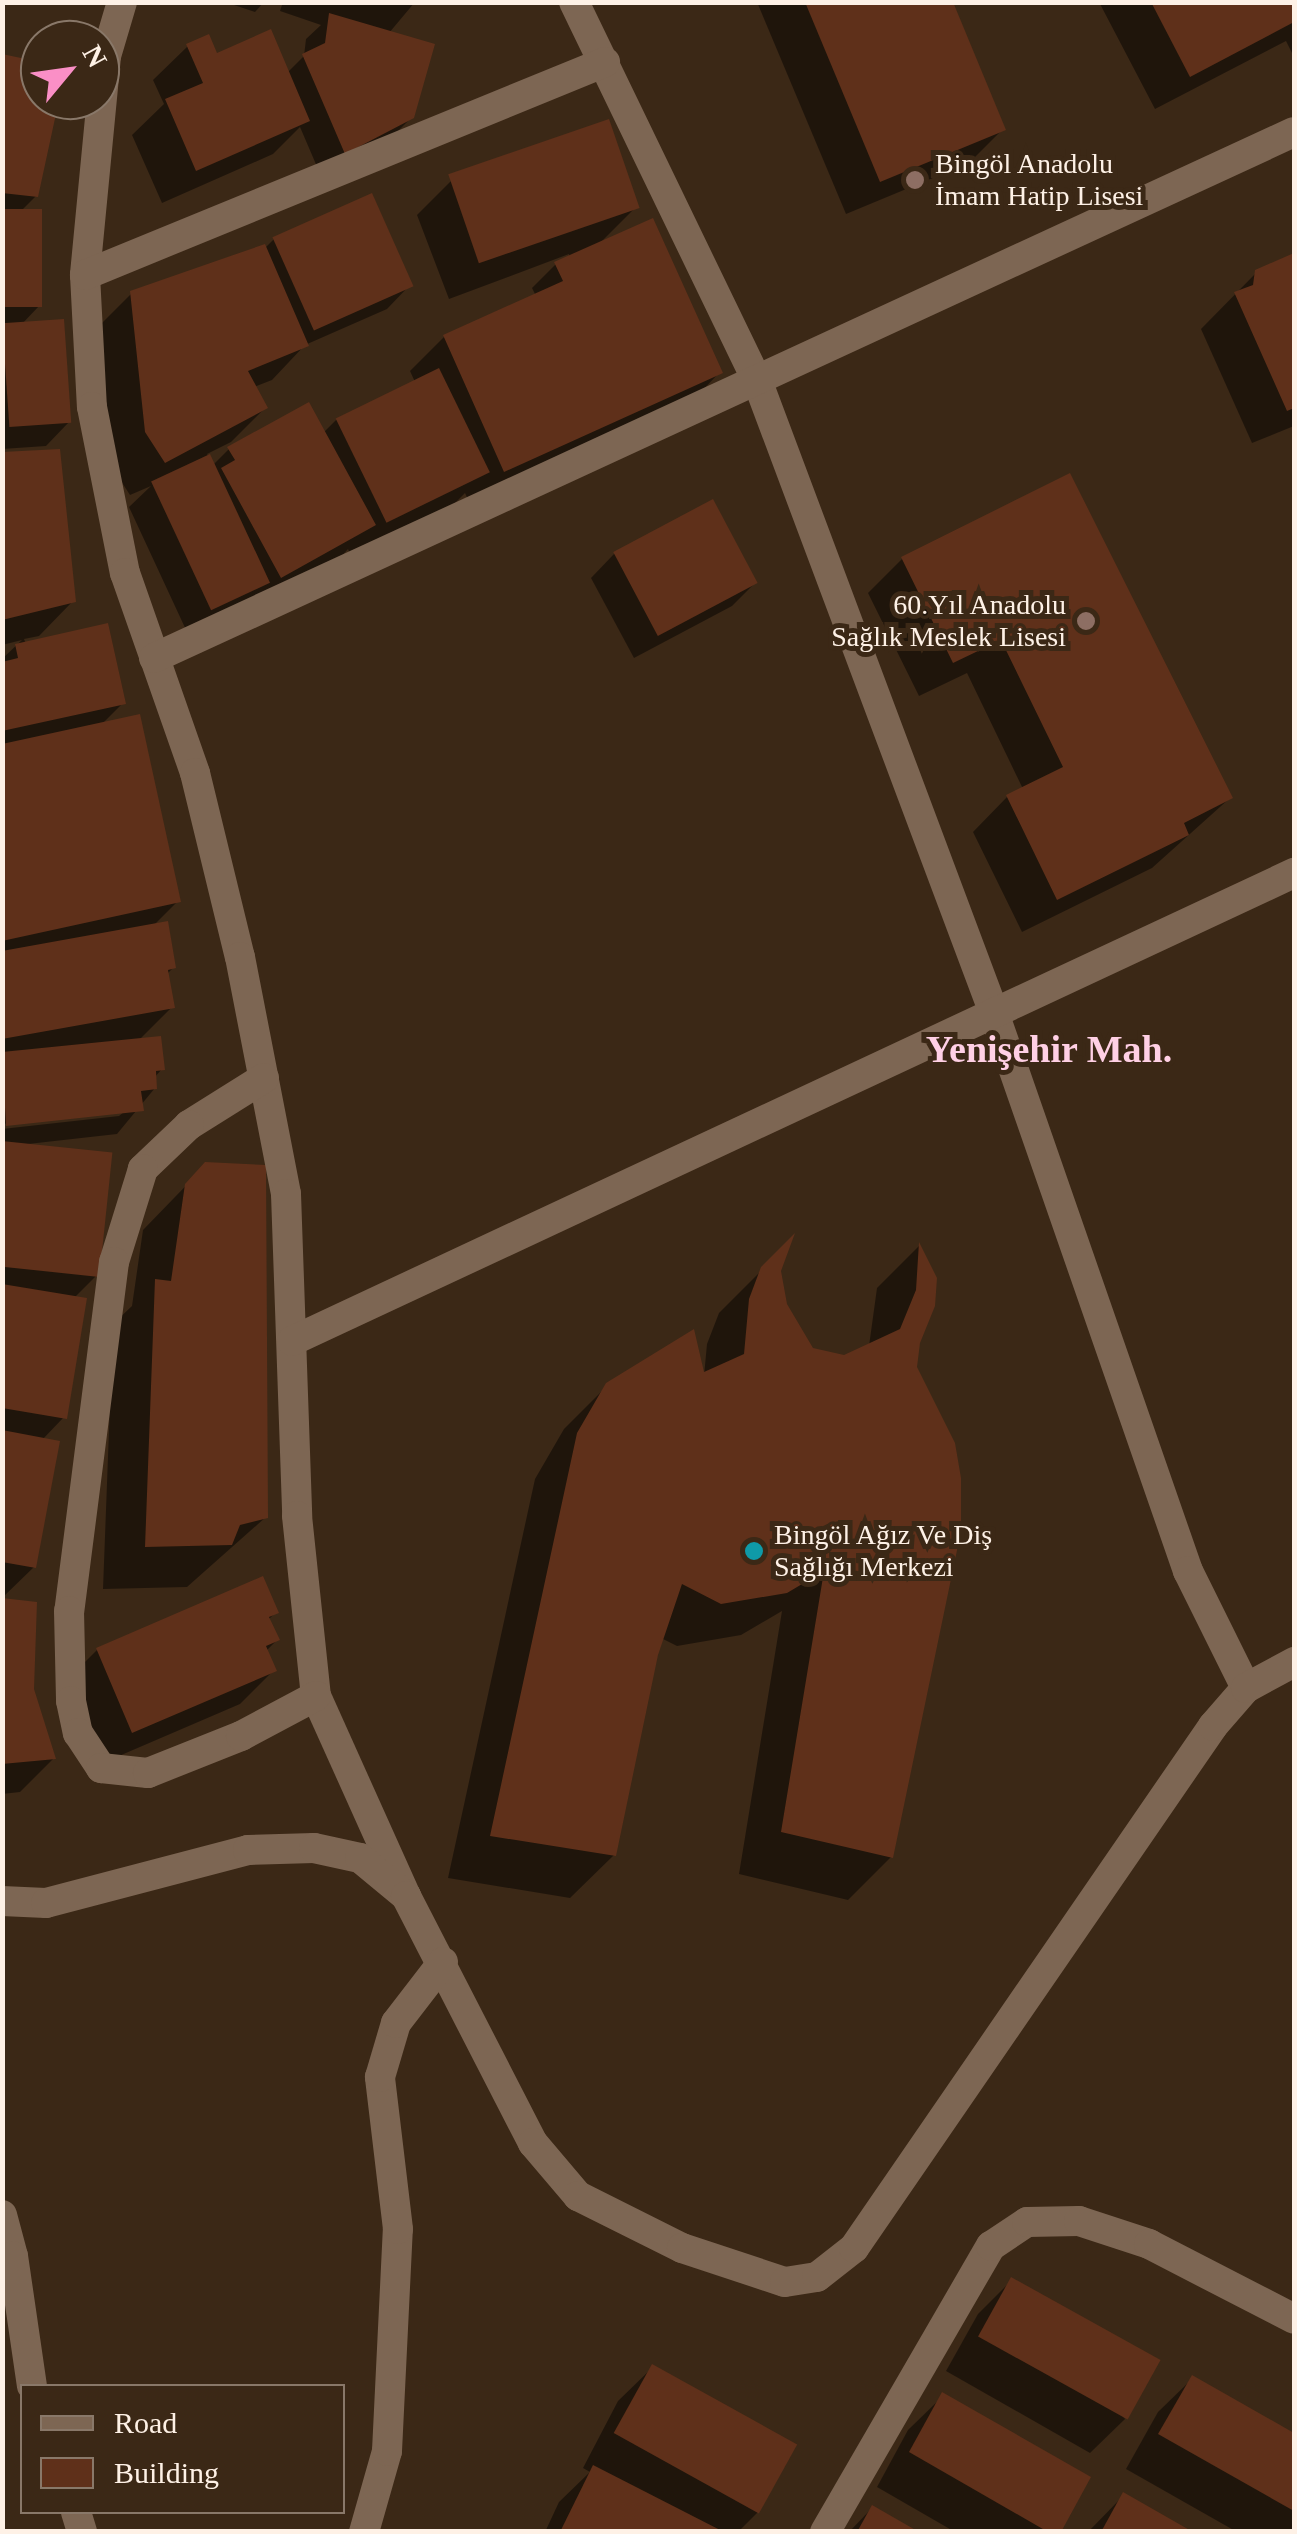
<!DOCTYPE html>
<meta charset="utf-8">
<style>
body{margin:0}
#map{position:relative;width:1297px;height:2534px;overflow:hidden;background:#3b2816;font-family:"Times New Roman",serif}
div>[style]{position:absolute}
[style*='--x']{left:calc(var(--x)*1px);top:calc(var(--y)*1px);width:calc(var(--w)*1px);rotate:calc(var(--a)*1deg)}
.shadow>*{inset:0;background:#0007}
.building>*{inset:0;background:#5f301a;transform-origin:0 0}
.minor>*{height:30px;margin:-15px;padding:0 15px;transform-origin:15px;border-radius:15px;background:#7d6653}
.dots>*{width:28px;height:28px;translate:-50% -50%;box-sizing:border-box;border:5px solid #3b2816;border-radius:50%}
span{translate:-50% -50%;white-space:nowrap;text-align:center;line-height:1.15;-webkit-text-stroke:10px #3b2816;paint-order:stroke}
.poi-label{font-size:28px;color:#fef1e6}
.left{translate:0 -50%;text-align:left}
.right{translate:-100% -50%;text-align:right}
.district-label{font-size:38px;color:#ffd0e5;font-weight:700}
.frame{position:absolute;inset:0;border:5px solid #fef1e6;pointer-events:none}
.legend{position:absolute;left:20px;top:2384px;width:325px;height:130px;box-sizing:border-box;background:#3b2816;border:2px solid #897869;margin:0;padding:12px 18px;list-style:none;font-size:30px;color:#fef1e6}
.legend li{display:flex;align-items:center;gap:20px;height:50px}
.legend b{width:50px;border:2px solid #897869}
.north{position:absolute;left:20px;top:20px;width:100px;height:100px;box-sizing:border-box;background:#3b2816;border:2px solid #897869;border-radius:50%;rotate:61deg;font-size:28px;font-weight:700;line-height:40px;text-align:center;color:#fef1e6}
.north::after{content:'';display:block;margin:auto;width:35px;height:45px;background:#fa8fc6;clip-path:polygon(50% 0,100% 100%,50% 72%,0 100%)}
</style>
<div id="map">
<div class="shadow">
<div style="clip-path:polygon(225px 2px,264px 2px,255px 12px)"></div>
<div style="clip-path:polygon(283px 2px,415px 2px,389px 33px,412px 117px,388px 141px,321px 176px,300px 127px,273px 154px,162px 203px,132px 135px,164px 104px,153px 80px,188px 46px,287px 73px,304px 56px,306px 39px,321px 25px,280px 11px)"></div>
<div style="clip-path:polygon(757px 2px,950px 2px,1003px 129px,969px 163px,846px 214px)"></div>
<div style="clip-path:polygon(1099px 2px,1294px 2px,1294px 57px,1286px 41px,1155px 109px)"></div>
<div style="clip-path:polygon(2px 56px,40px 65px,40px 100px,57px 100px,36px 196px,20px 212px,40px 305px,21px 325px,69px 422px,46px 446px,2px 449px)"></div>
<div style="clip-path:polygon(451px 181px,636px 207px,598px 245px,720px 372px,697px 396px,470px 504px,465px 493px,452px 506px,350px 554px,348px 549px,339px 559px,187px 632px,129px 507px,151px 486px,130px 495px,112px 467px,97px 328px,132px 293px,264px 249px,274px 239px,410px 285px,387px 309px,305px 345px,272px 380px,254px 387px,265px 408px,231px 442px,207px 454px,213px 465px,229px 449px,323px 433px,337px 419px,415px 382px,410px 371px,444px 337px,536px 296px,532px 288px,556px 264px,570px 258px,569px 254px,449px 299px,417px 215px)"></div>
<div style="clip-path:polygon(1294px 255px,1294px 426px,1252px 443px,1201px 329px,1256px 273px)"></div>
<div style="clip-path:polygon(2px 454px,73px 601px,39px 636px,24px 639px,26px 644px,123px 703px,102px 724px,178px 901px,153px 926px,174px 967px,166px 975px,172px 1007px,139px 1040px,162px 1069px,154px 1078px,155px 1088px,117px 1134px,28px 1144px,97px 1275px,73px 1299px,64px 1417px,42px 1440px,34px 1567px,2px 1598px,2px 1129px,119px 1116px,125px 1111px,2px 1124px,2px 659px,22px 640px,2px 645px)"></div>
<div style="clip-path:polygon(614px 554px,755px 583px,732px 606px,634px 658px,591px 578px)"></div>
<div style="clip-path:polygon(902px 559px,1230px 798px,1152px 868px,1022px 932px,973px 832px,1007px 797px,1023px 789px,967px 673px,919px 696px,868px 593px)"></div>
<div style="clip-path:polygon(206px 1165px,266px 1517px,187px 1587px,103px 1589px,113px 1324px,132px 1306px,143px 1230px)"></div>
<div style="clip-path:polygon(789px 1243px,779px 1271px,784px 1305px,812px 1350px,844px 1358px,869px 1346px,877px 1288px,919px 1246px,934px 1279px,914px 1368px,891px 1857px,848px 1900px,739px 1874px,782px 1611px,741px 1635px,677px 1646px,661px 1638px,614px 1855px,570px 1898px,448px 1878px,535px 1479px,564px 1429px,608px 1385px,704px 1376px,707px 1344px,719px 1313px)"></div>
<div style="clip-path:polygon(2px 1600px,54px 1758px,20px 1792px,2px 1794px)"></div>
<div style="clip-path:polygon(276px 1612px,268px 1620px,277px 1640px,266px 1651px,274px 1670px,240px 1704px,98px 1765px,63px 1684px,97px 1650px)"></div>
<div style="clip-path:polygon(1012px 2280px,1125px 2419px,1090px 2453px,946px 2371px,978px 2314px)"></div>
<div style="clip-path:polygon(653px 2367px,758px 2512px,738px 2532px,545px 2532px,559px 2502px,590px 2472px,583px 2468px,618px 2401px)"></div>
<div style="clip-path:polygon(1193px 2378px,1294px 2436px,1294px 2528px,1291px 2532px,1237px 2532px,1126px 2469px,1158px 2412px)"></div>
<div style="clip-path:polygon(943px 2396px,1058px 2532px,955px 2532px,877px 2487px,908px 2430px)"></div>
<div style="clip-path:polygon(1124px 2495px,1188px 2532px,1088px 2532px)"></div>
<div style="clip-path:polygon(872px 2508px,914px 2532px,849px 2532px)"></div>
</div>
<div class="building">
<div style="clip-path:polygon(805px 2px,953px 2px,1006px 130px,880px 182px)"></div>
<div style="clip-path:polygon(1151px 2px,1294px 2px,1294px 22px,1190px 77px)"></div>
<div style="clip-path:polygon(329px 13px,435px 44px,414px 118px,345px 154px,302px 54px,325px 43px)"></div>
<div style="clip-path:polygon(271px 29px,310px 121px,196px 171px,165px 99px,203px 83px,186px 44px,209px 34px,217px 53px)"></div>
<div style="clip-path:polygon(2px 54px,40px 62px,40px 100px,59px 100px,38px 197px,2px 193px)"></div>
<div style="left:609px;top:119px;width:94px;height:170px;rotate:71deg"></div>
<div style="left:372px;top:193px;width:102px;height:109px;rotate:66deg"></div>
<div style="left:2px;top:209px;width:40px;height:98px"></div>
<div style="clip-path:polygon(653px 218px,723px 373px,504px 472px,443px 335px,563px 281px,554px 262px)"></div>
<div style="clip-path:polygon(265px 244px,309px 346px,248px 371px,268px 408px,165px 463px,145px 432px,130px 291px)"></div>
<div style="clip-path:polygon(1294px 253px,1294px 408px,1287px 411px,1234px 292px,1253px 285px,1255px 270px)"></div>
<div style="left:64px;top:319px;width:104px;height:62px;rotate:86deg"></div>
<div style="left:439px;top:368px;width:116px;height:115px;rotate:64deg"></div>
<div style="clip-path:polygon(309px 402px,376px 525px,281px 578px,221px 468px,235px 460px,227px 447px)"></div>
<div style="clip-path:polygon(60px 449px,76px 602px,2px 620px,2px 452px)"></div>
<div style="left:210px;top:454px;width:142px;height:65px;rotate:65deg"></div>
<div style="clip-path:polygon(1070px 473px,1233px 798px,1184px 823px,1189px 835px,1057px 900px,1006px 795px,1063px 767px,1001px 640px,953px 663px,901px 557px)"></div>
<div style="left:713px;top:499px;width:95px;height:113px;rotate:62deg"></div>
<div style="clip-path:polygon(108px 623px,126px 704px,2px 731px,2px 662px,18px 658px,15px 644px)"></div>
<div style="clip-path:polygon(140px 714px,181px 902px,2px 941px,2px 744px)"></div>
<div style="clip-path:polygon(168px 921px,176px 968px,168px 970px,175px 1008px,2px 1039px,2px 951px)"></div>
<div style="clip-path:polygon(161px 1036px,165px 1070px,156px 1071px,157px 1089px,141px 1091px,144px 1111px,6px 1126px,2px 1052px)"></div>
<div style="left:2px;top:1141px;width:111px;height:125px;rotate:6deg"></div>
<div style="clip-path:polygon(205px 1162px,266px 1165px,268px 1518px,240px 1525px,232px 1545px,145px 1547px,155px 1279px,171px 1281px,185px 1184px)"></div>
<div style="clip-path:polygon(795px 1233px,781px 1271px,787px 1304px,813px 1348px,844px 1355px,900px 1329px,916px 1290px,919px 1242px,937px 1278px,935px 1306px,920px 1343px,917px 1367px,955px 1443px,961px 1478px,961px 1531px,893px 1858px,781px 1832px,824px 1571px,787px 1593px,721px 1604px,682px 1584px,658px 1655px,616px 1856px,490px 1836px,577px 1433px,606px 1383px,694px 1329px,704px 1372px,744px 1354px,749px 1299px,761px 1267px)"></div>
<div style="clip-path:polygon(2px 1284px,87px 1298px,67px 1419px,2px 1408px)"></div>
<div style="clip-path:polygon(2px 1430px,60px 1441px,36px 1568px,2px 1562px)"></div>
<div style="clip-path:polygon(263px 1576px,279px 1613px,269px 1617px,280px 1640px,266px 1646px,277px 1671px,132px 1733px,96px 1648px)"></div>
<div style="clip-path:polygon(2px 1598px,37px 1602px,34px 1689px,56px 1759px,2px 1764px)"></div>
<div style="left:1011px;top:2277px;width:171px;height:68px;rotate:29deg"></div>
<div style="left:652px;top:2364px;width:166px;height:79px;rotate:29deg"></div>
<div style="clip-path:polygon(1192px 2375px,1294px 2433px,1294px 2511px,1158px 2434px)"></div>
<div style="clip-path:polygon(942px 2392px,1091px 2477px,1061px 2532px,1048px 2532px,909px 2452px)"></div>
<div style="clip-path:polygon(593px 2465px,724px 2532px,560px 2532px)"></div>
<div style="clip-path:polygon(1123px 2492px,1193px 2532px,1101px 2532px)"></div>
<div style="clip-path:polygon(872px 2505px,919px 2532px,857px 2532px)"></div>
</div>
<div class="minor">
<div style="--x:122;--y:2;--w:56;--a:106.5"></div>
<div style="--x:106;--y:56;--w:220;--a:95.5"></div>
<div style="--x:85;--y:275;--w:132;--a:87"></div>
<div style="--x:92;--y:407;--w:169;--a:78.8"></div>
<div style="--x:125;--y:573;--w:212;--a:70.7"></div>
<div style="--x:195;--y:773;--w:189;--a:76.3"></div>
<div style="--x:240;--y:957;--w:241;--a:79"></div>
<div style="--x:286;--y:1194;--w:322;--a:88"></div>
<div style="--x:297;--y:1516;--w:181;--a:84"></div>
<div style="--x:316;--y:1696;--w:219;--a:65.8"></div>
<div style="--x:574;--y:2;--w:420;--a:64.2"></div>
<div style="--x:757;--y:380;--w:676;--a:69.47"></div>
<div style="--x:994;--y:1013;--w:591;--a:70.83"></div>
<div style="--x:1188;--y:1571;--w:131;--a:63.6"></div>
<div style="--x:85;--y:275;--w:562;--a:-22.27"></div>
<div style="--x:154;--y:658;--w:1255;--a:-24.77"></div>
<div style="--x:264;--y:1078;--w:89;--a:147.9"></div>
<div style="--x:189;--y:1125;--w:64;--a:136.3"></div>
<div style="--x:143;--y:1169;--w:97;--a:107.3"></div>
<div style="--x:114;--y:1262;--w:352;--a:97.3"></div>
<div style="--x:69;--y:1611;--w:90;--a:88.7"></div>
<div style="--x:71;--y:1701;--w:33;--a:78"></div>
<div style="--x:78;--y:1733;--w:42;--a:56.7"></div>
<div style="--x:101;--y:1768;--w:47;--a:6.1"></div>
<div style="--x:148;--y:1773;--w:100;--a:-21.7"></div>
<div style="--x:241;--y:1736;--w:85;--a:-28.1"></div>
<div style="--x:292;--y:1341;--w:1106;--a:-25.04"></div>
<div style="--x:2;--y:1901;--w:44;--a:2.6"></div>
<div style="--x:46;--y:1903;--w:209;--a:-14.7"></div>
<div style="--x:248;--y:1850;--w:66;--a:-1.7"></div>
<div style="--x:314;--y:1848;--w:47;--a:12.3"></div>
<div style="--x:360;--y:1858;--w:60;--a:39.6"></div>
<div style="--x:406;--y:1896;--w:278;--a:62.8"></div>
<div style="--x:533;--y:2143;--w:70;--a:49.7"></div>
<div style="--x:578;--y:2196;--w:116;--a:26.6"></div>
<div style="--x:682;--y:2248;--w:108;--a:18.3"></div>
<div style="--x:785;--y:2282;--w:32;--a:-9"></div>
<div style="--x:817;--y:2277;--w:47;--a:-38.1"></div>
<div style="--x:854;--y:2248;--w:634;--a:-55.48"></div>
<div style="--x:1213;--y:1726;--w:50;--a:-49"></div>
<div style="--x:1246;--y:1688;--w:55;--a:-28.4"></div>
<div style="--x:2;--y:2215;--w:42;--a:75"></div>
<div style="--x:13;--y:2256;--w:131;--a:81.7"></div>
<div style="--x:76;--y:2512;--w:21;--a:73"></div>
<div style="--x:364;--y:2532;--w:84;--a:-74.1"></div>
<div style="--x:387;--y:2451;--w:222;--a:-87.2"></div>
<div style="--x:398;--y:2229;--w:153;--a:-96.8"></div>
<div style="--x:380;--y:2077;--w:56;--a:-73.5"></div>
<div style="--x:396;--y:2023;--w:77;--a:-52.4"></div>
<div style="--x:825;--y:2532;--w:331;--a:-59.9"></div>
<div style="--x:991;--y:2246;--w:43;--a:-33.7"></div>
<div style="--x:1027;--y:2222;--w:52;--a:-1.1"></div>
<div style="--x:1079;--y:2221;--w:74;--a:18.2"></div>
<div style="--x:1149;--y:2244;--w:163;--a:27.3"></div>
</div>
<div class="dots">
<div style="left:915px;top:180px;background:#8d6e63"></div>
<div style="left:1086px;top:621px;background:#8d6e63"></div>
<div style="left:754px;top:1551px;background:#0f9aa8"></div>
</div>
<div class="poi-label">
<span class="left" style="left:935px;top:180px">Bingöl Anadolu<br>İmam Hatip Lisesi</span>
<span class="right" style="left:1066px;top:621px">60.Yıl Anadolu<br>Sağlık Meslek Lisesi</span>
<span class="left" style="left:774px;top:1551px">Bingöl Ağız Ve Diş<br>Sağlığı Merkezi</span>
</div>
<div class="district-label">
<span style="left:1049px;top:1050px">Yenişehir Mah.</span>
</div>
<div class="frame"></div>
<ul class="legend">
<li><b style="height:12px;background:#7d6653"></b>Road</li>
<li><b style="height:28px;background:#5f301a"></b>Building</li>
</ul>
<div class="north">N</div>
</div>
